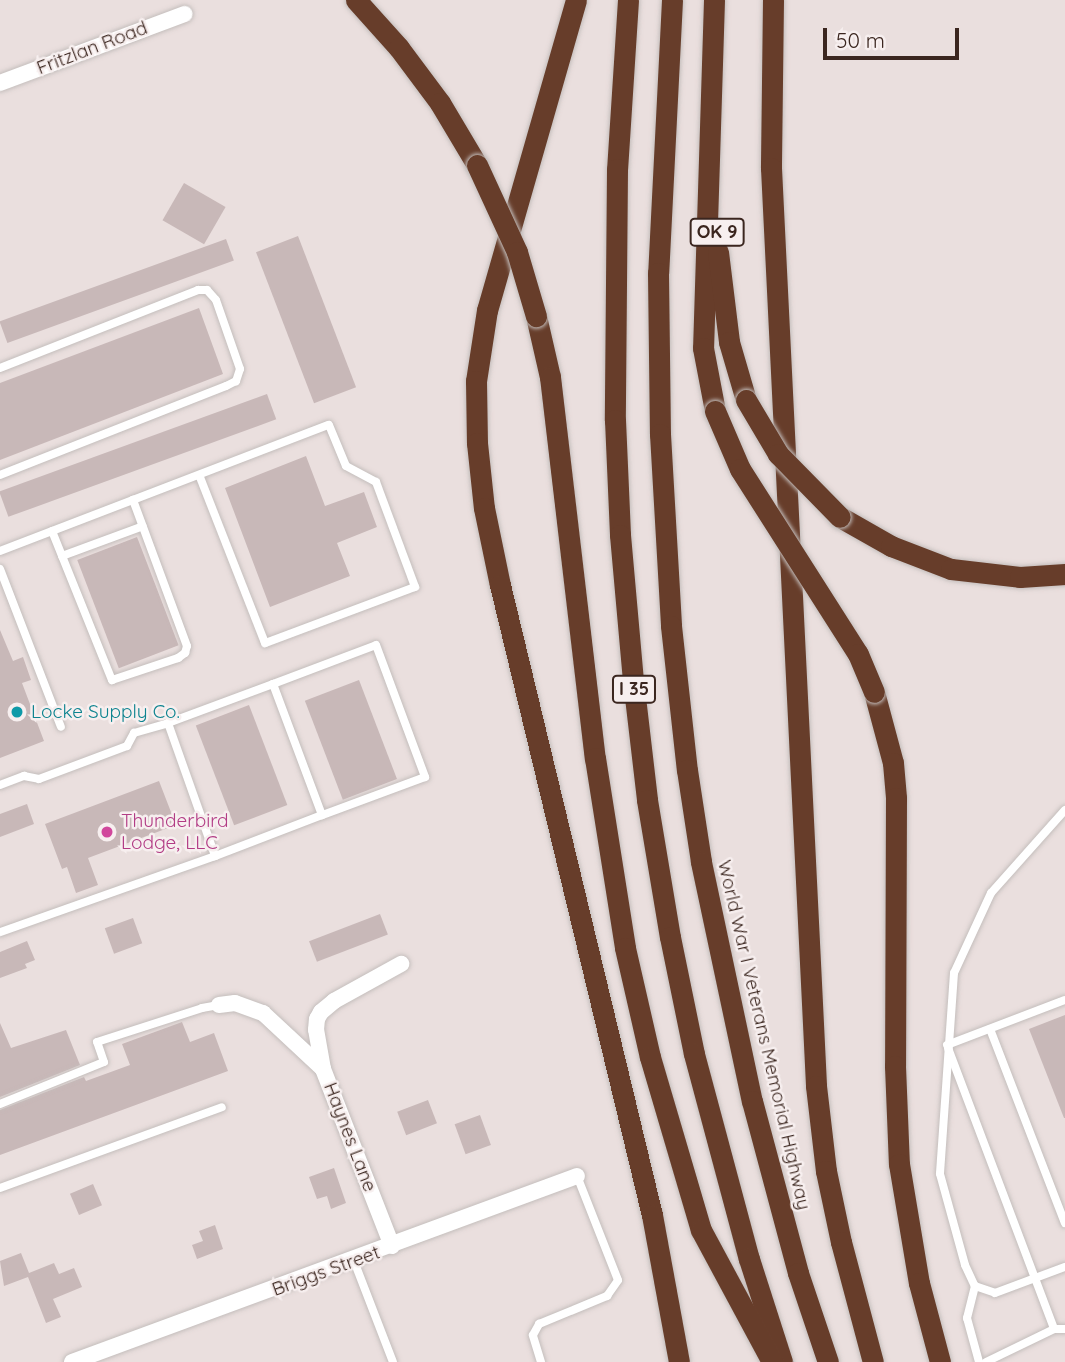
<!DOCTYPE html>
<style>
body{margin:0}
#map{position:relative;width:1065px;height:1362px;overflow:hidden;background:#eadfde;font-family:Quicksand,sans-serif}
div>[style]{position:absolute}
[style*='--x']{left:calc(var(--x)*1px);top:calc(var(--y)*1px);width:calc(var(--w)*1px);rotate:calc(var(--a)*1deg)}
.building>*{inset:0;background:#c8b8b8;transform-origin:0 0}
.roads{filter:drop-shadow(0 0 2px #c4bebc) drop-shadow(0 0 2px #c4bebc)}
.service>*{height:8px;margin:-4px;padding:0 4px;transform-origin:4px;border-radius:4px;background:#fff}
.minor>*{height:16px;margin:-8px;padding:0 8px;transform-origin:8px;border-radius:8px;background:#fff}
.motorway>*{height:21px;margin:-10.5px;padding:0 10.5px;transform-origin:10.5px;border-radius:10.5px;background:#673d2a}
.bridges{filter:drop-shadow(0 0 2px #c4bebc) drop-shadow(0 0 2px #c4bebc)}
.motorway-bridge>*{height:21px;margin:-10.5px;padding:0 10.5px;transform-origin:10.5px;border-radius:10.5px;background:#673d2a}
.dots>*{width:19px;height:19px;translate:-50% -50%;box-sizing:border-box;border:4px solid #f7efef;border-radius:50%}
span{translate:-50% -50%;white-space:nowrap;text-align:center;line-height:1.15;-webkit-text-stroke:5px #f7efef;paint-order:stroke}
.shield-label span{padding:2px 5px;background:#f7efef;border:2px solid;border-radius:5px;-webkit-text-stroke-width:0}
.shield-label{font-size:18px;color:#3b261f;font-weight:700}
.street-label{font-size:19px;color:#3b261f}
.culture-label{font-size:19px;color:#0d838f}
.left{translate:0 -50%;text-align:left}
.hotel-label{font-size:19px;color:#b23c85}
.scale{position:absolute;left:823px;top:28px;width:136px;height:32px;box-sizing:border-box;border:4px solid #3b261f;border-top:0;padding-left:9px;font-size:21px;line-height:24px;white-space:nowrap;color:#3b261f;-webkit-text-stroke:5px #f7efef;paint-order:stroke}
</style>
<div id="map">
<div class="building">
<div style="left:184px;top:183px;width:48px;height:43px;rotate:30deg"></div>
<div style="left:298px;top:236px;width:162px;height:45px;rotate:69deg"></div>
<div style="left:226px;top:239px;width:23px;height:241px;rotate:70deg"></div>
<div style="clip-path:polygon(199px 308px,223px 374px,0 460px,0 383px)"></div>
<div style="left:267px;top:394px;width:27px;height:285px;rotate:70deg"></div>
<div style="clip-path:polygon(306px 456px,325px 506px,364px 492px,377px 527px,337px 543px,350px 576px,270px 607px,225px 488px)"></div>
<div style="left:137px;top:537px;width:116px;height:64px;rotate:69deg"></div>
<div style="clip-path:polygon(0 630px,13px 661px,23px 657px,31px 680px,22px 683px,44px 741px,0 758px)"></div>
<div style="left:359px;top:680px;width:106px;height:58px;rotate:69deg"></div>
<div style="left:249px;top:705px;width:107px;height:57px;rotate:69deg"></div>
<div style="clip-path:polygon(159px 781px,176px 825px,88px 858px,98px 885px,76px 893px,67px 867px,62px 869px,45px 824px)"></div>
<div style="clip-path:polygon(27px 804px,34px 824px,0 837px,0 814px)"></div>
<div style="left:380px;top:914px;width:22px;height:76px;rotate:69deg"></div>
<div style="left:133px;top:918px;width:27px;height:30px;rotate:70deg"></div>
<div style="clip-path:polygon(27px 941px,35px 960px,25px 964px,27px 968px,0 978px,0 952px)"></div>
<div style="clip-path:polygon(1065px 1015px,1065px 1118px,1064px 1118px,1029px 1029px)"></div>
<div style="clip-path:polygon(182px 1022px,190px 1042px,214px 1033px,228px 1071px,0 1155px,0 1110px,84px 1077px,86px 1081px,130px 1065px,122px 1044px)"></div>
<div style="clip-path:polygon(0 1023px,11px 1048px,66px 1030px,80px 1065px,0 1097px)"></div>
<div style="left:428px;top:1100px;width:25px;height:33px;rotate:69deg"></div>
<div style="left:480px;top:1115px;width:32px;height:27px;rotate:70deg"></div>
<div style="clip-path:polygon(334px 1168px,346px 1203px,331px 1209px,327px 1196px,317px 1199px,309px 1177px)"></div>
<div style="left:93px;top:1184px;width:23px;height:25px;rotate:67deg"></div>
<div style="clip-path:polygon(215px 1225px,223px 1249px,197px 1259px,192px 1245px,203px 1241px,199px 1231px)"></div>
<div style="clip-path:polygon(21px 1253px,29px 1273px,54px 1263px,59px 1274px,74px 1268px,82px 1287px,53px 1299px,61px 1317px,46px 1323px,28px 1277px,4px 1286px,0 1261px)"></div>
</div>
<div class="roads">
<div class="service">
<div style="--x:0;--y:368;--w:213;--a:-21.5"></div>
<div style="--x:198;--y:290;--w:9;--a:0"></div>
<div style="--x:207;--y:290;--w:13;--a:48"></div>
<div style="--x:216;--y:300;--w:73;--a:70.8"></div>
<div style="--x:240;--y:369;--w:13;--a:108"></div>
<div style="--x:236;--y:381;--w:11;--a:153"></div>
<div style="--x:226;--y:386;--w:243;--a:158.5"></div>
<div style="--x:52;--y:531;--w:161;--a:68.1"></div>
<div style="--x:112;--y:680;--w:70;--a:-18.4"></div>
<div style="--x:178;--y:658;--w:9;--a:-36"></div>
<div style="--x:185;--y:653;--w:7;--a:-74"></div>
<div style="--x:187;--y:646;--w:156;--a:-110.3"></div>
<div style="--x:0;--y:551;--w:352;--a:-21"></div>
<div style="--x:329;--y:425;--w:44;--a:67.5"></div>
<div style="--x:346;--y:466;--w:34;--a:28"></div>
<div style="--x:376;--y:482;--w:112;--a:69.6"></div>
<div style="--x:415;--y:587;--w:160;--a:159.5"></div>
<div style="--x:265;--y:643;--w:180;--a:-111.4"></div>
<div style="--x:62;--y:556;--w:86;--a:-20.3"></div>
<div style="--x:0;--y:569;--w:169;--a:68.9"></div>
<div style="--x:273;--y:684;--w:110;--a:-20.7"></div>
<div style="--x:376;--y:645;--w:141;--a:69.6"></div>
<div style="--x:425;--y:777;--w:110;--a:159.7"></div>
<div style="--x:168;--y:723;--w:112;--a:-20.4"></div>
<div style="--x:273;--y:684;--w:140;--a:69.5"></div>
<div style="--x:322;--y:815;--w:115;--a:159"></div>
<div style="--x:0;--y:785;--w:26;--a:-21"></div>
<div style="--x:24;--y:776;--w:15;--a:11"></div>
<div style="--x:39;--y:779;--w:94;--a:-20.6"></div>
<div style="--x:127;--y:746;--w:15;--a:-62"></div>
<div style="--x:134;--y:733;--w:35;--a:-16"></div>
<div style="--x:168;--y:723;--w:141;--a:70.5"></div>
<div style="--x:215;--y:856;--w:228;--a:160.5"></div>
<div style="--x:1065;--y:810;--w:111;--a:131.7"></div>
<div style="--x:991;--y:893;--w:88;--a:114.8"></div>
<div style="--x:954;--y:973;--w:201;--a:94"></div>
<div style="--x:940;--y:1174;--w:94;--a:74.6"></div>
<div style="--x:965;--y:1265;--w:23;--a:65"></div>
<div style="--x:975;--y:1286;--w:21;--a:19"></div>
<div style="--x:995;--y:1293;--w:75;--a:-20.4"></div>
<div style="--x:990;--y:1029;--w:208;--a:68.9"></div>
<div style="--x:947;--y:1045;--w:126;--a:-20.9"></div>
<div style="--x:948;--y:1048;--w:300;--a:69.3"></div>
<div style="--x:1054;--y:1329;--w:11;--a:0"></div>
<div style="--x:0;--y:1104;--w:112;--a:-22"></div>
<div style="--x:104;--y:1062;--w:21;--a:-109"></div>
<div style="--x:97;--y:1042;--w:110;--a:-17.9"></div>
<div style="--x:202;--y:1008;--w:17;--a:-10"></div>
<div style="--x:0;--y:1188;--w:236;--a:-20"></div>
<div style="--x:354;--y:1261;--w:108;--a:68.9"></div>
<div style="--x:975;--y:1286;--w:33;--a:104"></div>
<div style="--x:967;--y:1318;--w:46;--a:74.7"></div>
<div style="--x:541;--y:1362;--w:28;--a:-107"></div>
<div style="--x:533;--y:1335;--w:13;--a:-61"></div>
<div style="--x:539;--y:1324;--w:74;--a:-22.4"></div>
<div style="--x:607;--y:1296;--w:19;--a:-55"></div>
<div style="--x:618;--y:1280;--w:112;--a:-111.5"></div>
<div style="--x:986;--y:1362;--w:76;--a:-25.9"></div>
</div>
<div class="minor">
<div style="--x:0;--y:83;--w:197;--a:-20.5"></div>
<div style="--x:219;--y:1005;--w:16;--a:-7"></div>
<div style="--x:235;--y:1003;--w:30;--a:20"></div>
<div style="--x:263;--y:1013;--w:82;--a:43"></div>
<div style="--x:323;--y:1069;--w:190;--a:68.7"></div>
<div style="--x:323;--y:1069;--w:40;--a:-100"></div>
<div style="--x:316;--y:1030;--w:11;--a:-85"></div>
<div style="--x:317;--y:1019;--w:8;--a:-60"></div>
<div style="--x:321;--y:1012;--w:17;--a:-40"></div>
<div style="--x:334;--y:1001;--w:77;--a:-28.9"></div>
<div style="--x:72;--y:1362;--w:538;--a:-20.22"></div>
</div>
<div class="motorway">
<div style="--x:356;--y:0;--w:64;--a:48.1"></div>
<div style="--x:399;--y:48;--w:69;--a:53.3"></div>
<div style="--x:440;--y:103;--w:72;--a:59.2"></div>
<div style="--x:576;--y:0;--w:323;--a:106"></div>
<div style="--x:487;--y:310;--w:72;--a:98.8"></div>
<div style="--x:476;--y:381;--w:62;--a:89.1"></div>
<div style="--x:477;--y:443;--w:65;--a:83.9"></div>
<div style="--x:484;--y:508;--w:79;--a:78.3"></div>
<div style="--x:500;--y:585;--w:648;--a:76.44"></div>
<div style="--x:652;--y:1215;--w:149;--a:79.6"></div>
<div style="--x:628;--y:0;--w:169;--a:93.7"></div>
<div style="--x:617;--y:169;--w:251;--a:90.5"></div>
<div style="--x:615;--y:420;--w:115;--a:87.5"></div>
<div style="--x:620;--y:535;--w:146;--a:84.9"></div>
<div style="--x:633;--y:680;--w:121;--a:83.3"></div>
<div style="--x:647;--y:800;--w:139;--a:80.5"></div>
<div style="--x:670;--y:937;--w:119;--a:78.4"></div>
<div style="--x:694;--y:1054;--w:212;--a:75"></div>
<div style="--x:749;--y:1259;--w:108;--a:72.2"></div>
<div style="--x:672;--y:0;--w:273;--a:92.9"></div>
<div style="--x:658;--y:273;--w:161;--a:89.3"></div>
<div style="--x:660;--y:434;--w:192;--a:86.7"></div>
<div style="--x:671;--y:626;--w:145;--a:83.7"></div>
<div style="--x:687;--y:770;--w:93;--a:81.3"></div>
<div style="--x:701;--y:862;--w:244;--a:78"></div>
<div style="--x:752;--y:1101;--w:178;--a:75"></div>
<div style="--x:798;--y:1273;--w:94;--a:71.4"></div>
<div style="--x:714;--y:0;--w:348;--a:91.8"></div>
<div style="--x:703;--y:348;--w:64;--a:79.2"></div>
<div style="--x:773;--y:0;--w:168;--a:90.7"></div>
<div style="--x:771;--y:168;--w:919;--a:87.19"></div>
<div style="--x:816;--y:1086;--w:86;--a:83.3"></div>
<div style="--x:826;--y:1171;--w:73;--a:78.1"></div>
<div style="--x:841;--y:1242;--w:124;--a:75.1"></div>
<div style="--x:718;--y:252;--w:91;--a:83"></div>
<div style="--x:729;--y:342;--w:60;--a:73.7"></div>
<div style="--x:536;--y:316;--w:63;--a:77.1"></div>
<div style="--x:550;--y:377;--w:384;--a:83.3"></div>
<div style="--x:595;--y:758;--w:192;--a:81"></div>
<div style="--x:625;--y:948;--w:112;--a:77.1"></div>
<div style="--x:650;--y:1057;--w:180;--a:73.6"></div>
<div style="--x:701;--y:1230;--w:148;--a:61.7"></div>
<div style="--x:840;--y:517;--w:59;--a:29.6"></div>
<div style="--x:891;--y:546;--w:64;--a:21"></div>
<div style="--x:951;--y:569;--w:69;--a:6.6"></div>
<div style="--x:1020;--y:577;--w:45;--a:-3.8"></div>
<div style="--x:874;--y:692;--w:73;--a:75"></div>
<div style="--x:893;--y:763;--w:35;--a:85"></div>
<div style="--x:896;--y:798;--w:268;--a:90.2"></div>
<div style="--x:895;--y:1066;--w:98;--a:87.7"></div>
<div style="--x:899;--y:1164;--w:121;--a:80.5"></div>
<div style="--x:919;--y:1283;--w:82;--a:75.1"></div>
</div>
</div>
<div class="bridges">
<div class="motorway-bridge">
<div style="--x:477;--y:165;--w:96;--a:65.3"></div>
<div style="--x:517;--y:252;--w:67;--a:73.5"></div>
<div style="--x:746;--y:400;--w:63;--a:59.3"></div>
<div style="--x:778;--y:454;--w:88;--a:45.5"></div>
<div style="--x:715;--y:411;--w:63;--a:66.7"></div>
<div style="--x:740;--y:469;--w:219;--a:57.5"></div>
<div style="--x:858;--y:654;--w:41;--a:67.2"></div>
</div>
</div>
<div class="dots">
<div style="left:17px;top:712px;background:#0f9aa8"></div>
<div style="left:107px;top:832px;background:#d1479c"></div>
</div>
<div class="shield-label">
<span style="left:717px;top:232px">OK 9</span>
<span style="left:634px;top:689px">I 35</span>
</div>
<div class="street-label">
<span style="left:92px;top:48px;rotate:-21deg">Fritzlan Road</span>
<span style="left:764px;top:1035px;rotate:77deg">World War I Veterans Memorial Highway</span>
<span style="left:350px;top:1137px;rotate:69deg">Haynes Lane</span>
<span style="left:326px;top:1271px;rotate:-20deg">Briggs Street</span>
</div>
<div class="culture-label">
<span class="left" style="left:31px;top:712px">Locke Supply Co.</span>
</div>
<div class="hotel-label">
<span class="left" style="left:121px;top:832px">Thunderbird<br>Lodge, LLC</span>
</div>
<div class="scale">50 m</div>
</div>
